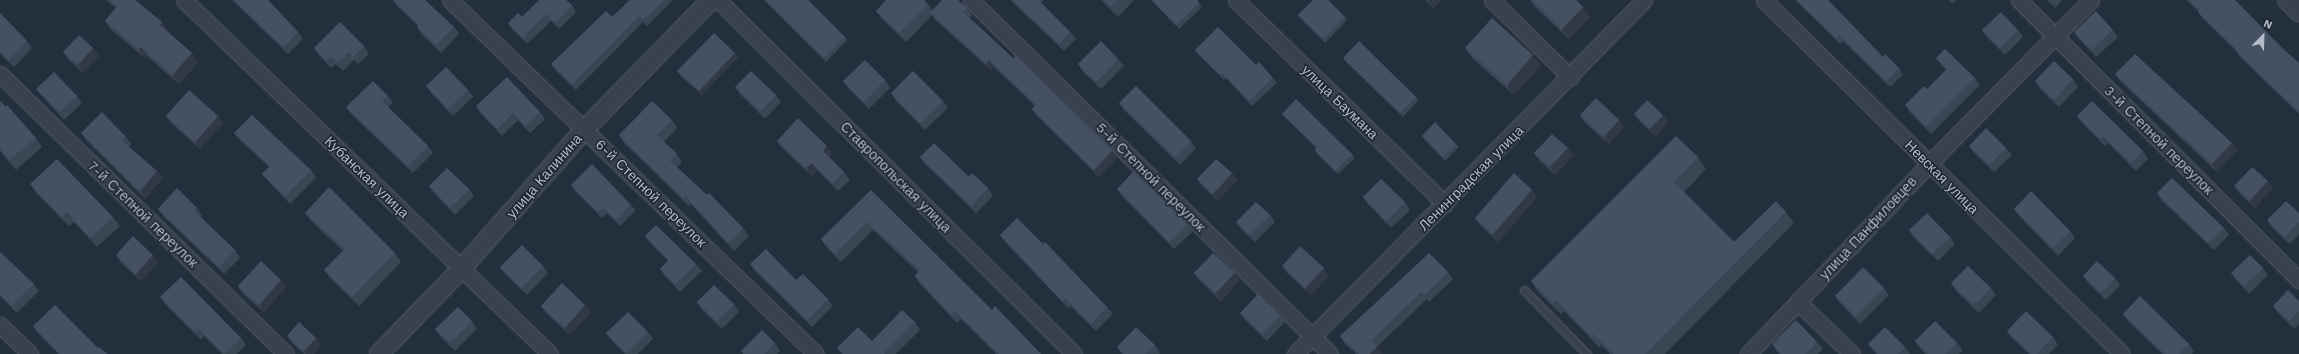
<!DOCTYPE html>
<html>
<head>
<meta charset="utf-8">
<style>
  body { margin:0 }
  #map { position:relative; width:2299px; height:354px; overflow:hidden; background:#242f3e; font-family:"Work Sans",sans-serif }
  div>[style] { position:absolute }
  .roads { filter:drop-shadow(0 0 1px #565f6c) drop-shadow(0 0 1px #565f6c) }
  .service>* { height:7px; margin:-3.5px; padding:0 3.5px; transform-origin:3.5px; border-radius:3.5px; background:#38414e }
  .minor>* { height:15px; margin:-7.5px; padding:0 7.5px; transform-origin:7.5px; border-radius:7.5px; background:#38414e }
  .tertiary>* { height:18px; margin:-9px; padding:0 9px; transform-origin:9px; border-radius:9px; background:#38414e }
  .wall>* { inset:0; background:#3b4654 }
  .shaded-wall>* { inset:0; background:#303945 }
  .building>* { inset:0; background:#455162 }
  span { translate:-50% -50%; white-space:nowrap; text-align:center; line-height:1.15; -webkit-text-stroke:3px #1d2633; paint-order:stroke }
  .street-label { font-size:14px; color:#b4bcc9 }
  .north { position:absolute; left:2243px; top:16px; width:40px; height:40px; -webkit-text-stroke:3px #1d2633; paint-order:stroke; rotate:23deg; font-size:11px; font-weight:700; line-height:16px; text-align:center; color:#b4bcc9 }
  .north::after { content:''; display:block; margin:auto; width:14px; height:18px; background:#b4bcc9; clip-path:polygon(50% 0,100% 100%,50% 72%,0 100%) }
</style>
</head>
<body>
<div id="map">
  <div class="roads">
    <div class="service">
      <div style="left:1524px;top:290px;width:90px;rotate:45.5deg"></div>
    </div>
    <div class="minor">
      <div style="left:184px;top:0;width:509px;rotate:44.05deg"></div>
      <div style="left:450px;top:0;width:509px;rotate:44.05deg"></div>
      <div style="left:718px;top:0;width:502px;rotate:44.84deg"></div>
      <div style="left:971px;top:0;width:504px;rotate:44.6deg"></div>
      <div style="left:1236px;top:0;width:292px;rotate:44.3deg"></div>
      <div style="left:1492px;top:0;width:110px;rotate:44.6deg"></div>
      <div style="left:1764px;top:0;width:503px;rotate:44.68deg"></div>
      <div style="left:2019px;top:0;width:396px;rotate:45deg"></div>
      <div style="left:0;top:74px;width:400px;rotate:44.4deg"></div>
      <div style="left:1798px;top:302px;width:75px;rotate:43.9deg"></div>
      <div style="left:0;top:325px;width:42px;rotate:44deg"></div>
      <div style="left:1295px;top:354px;width:497px;rotate:-45.4deg"></div>
      <div style="left:1748px;top:354px;width:287px;rotate:-46.4deg"></div>
      <div style="left:1946px;top:146px;width:206px;rotate:-45.2deg"></div>
    </div>
    <div class="tertiary">
      <div style="left:2287px;top:0;width:17px;rotate:45deg"></div>
      <div style="left:379px;top:354px;width:120px;rotate:-46deg"></div>
      <div style="left:462px;top:268px;width:186px;rotate:-48.5deg"></div>
      <div style="left:585px;top:129px;width:180px;rotate:-45.7deg"></div>
    </div>
  </div>
  <div class="wall">
    <div style="clip-path:polygon(106px 0,135px 0,162px 22px,168px 31px,168px 32px,192px 53px,198px 62px,179px 84px,147px 56px,145px 58px,111px 30px,105px 21px,116px 8px)"></div>
    <div style="clip-path:polygon(232px 0,268px 0,298px 32px,303px 39px,288px 54px)"></div>
    <div style="clip-path:polygon(393px 0,425px 0,454px 27px,459px 34px,441px 53px,422px 35px,417px 27px,418px 26px,396px 5px)"></div>
    <div style="clip-path:polygon(630px 0,673px 0,647px 26px,643px 22px,576px 90px,555px 70px,551px 64px,612px 17px)"></div>
    <div style="clip-path:polygon(764px 0,808px 0,845px 37px,847px 40px,826px 62px)"></div>
    <div style="clip-path:polygon(1010px 0,1043px 0,1041px 3px,1070px 32px,1076px 39px,1064px 51px)"></div>
    <div style="clip-path:polygon(1101px 0,1134px 0,1118px 17px)"></div>
    <div style="clip-path:polygon(1151px 0,1197px 0,1202px 7px,1179px 29px)"></div>
    <div style="clip-path:polygon(1425px 0,1441px 0,1433px 8px)"></div>
    <div style="clip-path:polygon(1530px 0,1576px 0,1583px 7px,1590px 17px,1569px 39px,1535px 7px)"></div>
    <div style="clip-path:polygon(1795px 0,1828px 0,1883px 57px,1899px 68px,1903px 75px,1890px 87px,1843px 41px,1840px 44px)"></div>
    <div style="clip-path:polygon(1948px 0,1957px 0,1953px 4px)"></div>
    <div style="clip-path:polygon(2047px 0,2062px 0,2055px 8px)"></div>
    <div style="clip-path:polygon(2186px 0,2235px 0,2284px 50px,2299px 63px,2299px 114px,2241px 58px,2236px 51px,2203px 19px,2198px 12px,2198px 11px)"></div>
    <div style="clip-path:polygon(928px 4px,932px 10px,967px 8px,972px 15px,970px 18px,1112px 151px,1117px 158px,1099px 177px,1037px 116px,1032px 109px,1035px 106px,994px 67px,991px 70px,935px 20px,932px 15px,906px 42px,883px 20px,876px 11px)"></div>
    <div style="clip-path:polygon(572px 5px,576px 12px,559px 29px,551px 21px,527px 44px,512px 29px,508px 23px,522px 17px)"></div>
    <div style="clip-path:polygon(0 13px,27px 41px,32px 48px,14px 67px,0 54px)"></div>
    <div style="clip-path:polygon(1298px 15px,1345px 17px,1347px 20px,1325px 43px,1301px 19px)"></div>
    <div style="clip-path:polygon(1982px 30px,2018px 30px,2023px 37px,2005px 55px,1987px 37px)"></div>
    <div style="clip-path:polygon(2113px 30px,2118px 37px,2096px 57px,2079px 39px,2074px 32px)"></div>
    <div style="clip-path:polygon(364px 46px,369px 54px,358px 64px,354px 60px,343px 71px,336px 64px,331px 68px,319px 55px,314px 48px)"></div>
    <div style="clip-path:polygon(93px 48px,99px 56px,83px 73px,68px 59px,63px 52px)"></div>
    <div style="clip-path:polygon(1465px 48px,1541px 66px,1514px 95px,1472px 58px)"></div>
    <div style="clip-path:polygon(1195px 50px,1256px 65px,1273px 78px,1277px 83px,1252px 106px,1226px 78px,1224px 80px,1199px 55px)"></div>
    <div style="clip-path:polygon(735px 53px,738px 57px,702px 95px,680px 75px,677px 71px)"></div>
    <div style="clip-path:polygon(1343px 58px,1416px 97px,1418px 101px,1403px 117px,1346px 62px)"></div>
    <div style="clip-path:polygon(1936px 58px,1975px 78px,1980px 85px,1931px 134px,1910px 112px,1905px 105px,1927px 89px,1946px 70px,1941px 65px)"></div>
    <div style="clip-path:polygon(1118px 59px,1124px 66px,1101px 89px,1083px 72px,1078px 64px)"></div>
    <div style="clip-path:polygon(2115px 74px,2237px 150px,2217px 172px,2120px 81px)"></div>
    <div style="clip-path:polygon(2073px 79px,2078px 87px,2059px 107px,2040px 89px,2035px 81px)"></div>
    <div style="clip-path:polygon(885px 80px,890px 88px,869px 109px,848px 88px,843px 81px)"></div>
    <div style="clip-path:polygon(426px 86px,468px 90px,473px 97px,453px 116px,431px 93px)"></div>
    <div style="clip-path:polygon(735px 87px,776px 95px,781px 102px,765px 119px,740px 94px)"></div>
    <div style="clip-path:polygon(36px 89px,77px 96px,82px 103px,64px 120px,42px 96px)"></div>
    <div style="clip-path:polygon(891px 93px,943px 101px,948px 108px,925px 130px,896px 101px)"></div>
    <div style="clip-path:polygon(388px 96px,393px 103px,388px 107px,428px 146px,433px 153px,413px 173px,351px 114px,346px 107px)"></div>
    <div style="clip-path:polygon(0 101px,36px 138px,42px 147px,16px 170px,0 151px)"></div>
    <div style="clip-path:polygon(1119px 103px,1191px 141px,1196px 148px,1180px 165px,1124px 110px)"></div>
    <div style="clip-path:polygon(476px 106px,540px 112px,545px 119px,530px 133px,518px 120px,502px 136px,481px 114px)"></div>
    <div style="clip-path:polygon(1282px 114px,1352px 154px,1355px 158px,1338px 174px,1317px 154px,1315px 150px,1316px 148px)"></div>
    <div style="clip-path:polygon(1634px 114px,1663px 115px,1668px 122px,1656px 136px,1639px 121px)"></div>
    <div style="clip-path:polygon(1580px 115px,1624px 127px,1609px 144px,1585px 123px)"></div>
    <div style="clip-path:polygon(166px 116px,218px 116px,223px 123px,200px 149px,171px 123px)"></div>
    <div style="clip-path:polygon(2077px 116px,2143px 151px,2148px 159px,2136px 171px,2108px 143px,2105px 146px,2082px 123px)"></div>
    <div style="clip-path:polygon(672px 120px,677px 128px,664px 142px,677px 154px,682px 162px,677px 167px,707px 195px,743px 228px,749px 236px,734px 251px,691px 204px,689px 206px,624px 143px,619px 135px)"></div>
    <div style="clip-path:polygon(81px 133px,126px 137px,131px 144px,129px 147px,157px 171px,163px 178px,145px 199px,86px 140px)"></div>
    <div style="clip-path:polygon(234px 133px,311px 170px,316px 178px,290px 204px,268px 181px,262px 174px,269px 167px,240px 140px)"></div>
    <div style="clip-path:polygon(1422px 136px,1456px 144px,1459px 147px,1445px 161px,1424px 139px)"></div>
    <div style="clip-path:polygon(777px 141px,832px 153px,829px 157px,844px 172px,850px 180px,838px 191px,817px 170px,812px 176px,782px 148px)"></div>
    <div style="clip-path:polygon(1969px 146px,2006px 148px,2012px 155px,1994px 172px,1974px 153px)"></div>
    <div style="clip-path:polygon(1568px 148px,1573px 155px,1555px 175px,1539px 160px,1534px 153px)"></div>
    <div style="clip-path:polygon(920px 157px,969px 177px,988px 188px,993px 196px,976px 213px,925px 164px)"></div>
    <div style="clip-path:polygon(1698px 157px,1706px 169px,1684px 192px,1734px 242px,1786px 212px,1794px 223px,1665px 354px,1610px 354px,1601px 345px,1599px 347px,1564px 311px,1561px 314px,1539px 293px,1531px 281px)"></div>
    <div style="clip-path:polygon(1232px 173px,1237px 180px,1218px 201px,1203px 187px,1197px 179px)"></div>
    <div style="clip-path:polygon(2268px 181px,2273px 188px,2255px 208px,2239px 193px,2234px 186px)"></div>
    <div style="clip-path:polygon(30px 184px,113px 217px,120px 226px,97px 247px,74px 222px,69px 226px,37px 194px)"></div>
    <div style="clip-path:polygon(571px 185px,631px 205px,636px 210px,620px 226px,607px 213px,602px 218px,575px 191px)"></div>
    <div style="clip-path:polygon(429px 186px,469px 189px,474px 196px,455px 215px,434px 193px)"></div>
    <div style="clip-path:polygon(1117px 189px,1187px 224px,1192px 232px,1174px 249px,1122px 196px)"></div>
    <div style="clip-path:polygon(871px 190px,992px 310px,1041px 354px,996px 354px,961px 319px,957px 323px,920px 284px,915px 276px,918px 272px,873px 230px,841px 262px,826px 247px,821px 239px)"></div>
    <div style="clip-path:polygon(1532px 190px,1537px 197px,1498px 242px,1480px 225px,1475px 218px)"></div>
    <div style="clip-path:polygon(2157px 193px,2224px 228px,2229px 235px,2214px 250px,2162px 201px)"></div>
    <div style="clip-path:polygon(1363px 197px,1405px 202px,1410px 210px,1391px 228px,1368px 204px)"></div>
    <div style="clip-path:polygon(197px 208px,202px 216px,201px 217px,235px 250px,240px 258px,224px 274px,163px 216px,158px 209px)"></div>
    <div style="clip-path:polygon(2014px 209px,2070px 231px,2075px 238px,2058px 256px,2019px 216px)"></div>
    <div style="clip-path:polygon(305px 213px,395px 253px,401px 262px,359px 306px,331px 279px,324px 270px,343px 251px,312px 222px)"></div>
    <div style="clip-path:polygon(2299px 213px,2299px 234px,2290px 244px,2272px 228px,2267px 220px)"></div>
    <div style="clip-path:polygon(1270px 215px,1275px 222px,1255px 242px,1241px 229px,1236px 222px)"></div>
    <div style="clip-path:polygon(1909px 230px,1950px 237px,1955px 244px,1938px 261px,1914px 238px)"></div>
    <div style="clip-path:polygon(1000px 235px,1107px 307px,1113px 314px,1096px 331px,1070px 306px,1068px 308px,1005px 242px)"></div>
    <div style="clip-path:polygon(645px 236px,696px 264px,702px 271px,680px 292px,665px 276px,660px 269px,668px 261px,650px 243px)"></div>
    <div style="clip-path:polygon(0 252px,34px 284px,39px 291px,17px 313px,0 296px)"></div>
    <div style="clip-path:polygon(116px 255px,158px 263px,141px 281px,121px 263px)"></div>
    <div style="clip-path:polygon(750px 264px,796px 280px,828px 299px,833px 306px,812px 327px,755px 271px)"></div>
    <div style="clip-path:polygon(543px 266px,548px 273px,527px 295px,505px 274px,500px 267px)"></div>
    <div style="clip-path:polygon(1282px 266px,1329px 276px,1311px 295px,1287px 273px)"></div>
    <div style="clip-path:polygon(2263px 268px,2268px 275px,2249px 294px,2236px 280px,2231px 273px)"></div>
    <div style="clip-path:polygon(1448px 272px,1453px 279px,1429px 302px,1427px 299px,1377px 347px,1382px 354px,1356px 354px,1345px 344px,1340px 336px)"></div>
    <div style="clip-path:polygon(1194px 273px,1240px 280px,1221px 301px,1199px 280px)"></div>
    <div style="clip-path:polygon(2083px 276px,2115px 278px,2120px 285px,2106px 300px,2088px 283px)"></div>
    <div style="clip-path:polygon(1951px 283px,1991px 288px,1996px 295px,1979px 313px,1956px 291px)"></div>
    <div style="clip-path:polygon(238px 286px,286px 287px,264px 312px,243px 294px)"></div>
    <div style="clip-path:polygon(1884px 288px,1889px 295px,1860px 324px,1840px 303px,1835px 296px)"></div>
    <div style="clip-path:polygon(160px 297px,241px 338px,246px 345px,237px 354px,222px 354px,204px 336px,201px 340px,166px 305px)"></div>
    <div style="clip-path:polygon(2299px 301px,2299px 324px,2294px 329px,2278px 313px,2273px 306px)"></div>
    <div style="clip-path:polygon(697px 302px,734px 304px,739px 312px,722px 329px,702px 310px)"></div>
    <div style="clip-path:polygon(541px 306px,591px 313px,570px 335px,546px 313px)"></div>
    <div style="clip-path:polygon(1240px 313px,1280px 315px,1285px 322px,1267px 341px,1245px 320px)"></div>
    <div style="clip-path:polygon(2123px 314px,2189px 344px,2194px 351px,2192px 354px,2162px 354px,2128px 321px)"></div>
    <div style="clip-path:polygon(472px 321px,477px 329px,455px 351px,440px 336px,435px 329px)"></div>
    <div style="clip-path:polygon(915px 322px,920px 330px,896px 354px,842px 354px,837px 348px,872px 341px)"></div>
    <div style="clip-path:polygon(33px 326px,98px 348px,107px 354px,58px 354px,39px 334px)"></div>
    <div style="clip-path:polygon(2007px 331px,2053px 337px,2058px 345px,2049px 354px,2029px 354px,2012px 338px)"></div>
    <div style="clip-path:polygon(648px 332px,653px 339px,638px 354px,625px 354px,611px 340px,606px 333px)"></div>
    <div style="clip-path:polygon(287px 336px,316px 338px,321px 345px,314px 354px,304px 354px,292px 343px)"></div>
    <div style="clip-path:polygon(1915px 341px,1957px 343px,1963px 350px,1959px 354px,1925px 354px,1920px 348px)"></div>
    <div style="clip-path:polygon(1817px 342px,1823px 349px,1818px 354px,1779px 354px,1772px 344px)"></div>
    <div style="clip-path:polygon(775px 343px,780px 351px,777px 354px,743px 354px,741px 351px)"></div>
    <div style="clip-path:polygon(1868px 344px,1905px 347px,1910px 354px,1876px 354px)"></div>
    <div style="clip-path:polygon(1155px 345px,1160px 353px,1159px 354px,1122px 354px,1117px 347px)"></div>
  </div>
  <div class="shaded-wall">
    <div style="clip-path:polygon(1429px 0,1441px 0,1433px 8px,1428px 1px)"></div>
    <div style="clip-path:polygon(1583px 7px,1590px 17px,1569px 39px,1562px 29px)"></div>
    <div style="clip-path:polygon(162px 22px,168px 31px,166px 33px,160px 25px)"></div>
    <div style="clip-path:polygon(141px 47px,147px 56px,145px 58px,139px 49px)"></div>
    <div style="clip-path:polygon(93px 48px,99px 56px,83px 73px,78px 65px)"></div>
    <div style="clip-path:polygon(192px 53px,198px 62px,179px 84px,172px 75px)"></div>
    <div style="clip-path:polygon(735px 53px,738px 57px,702px 95px,699px 91px)"></div>
    <div style="clip-path:polygon(1533px 55px,1541px 66px,1514px 95px,1507px 85px)"></div>
    <div style="clip-path:polygon(989px 60px,994px 67px,991px 70px,986px 63px)"></div>
    <div style="clip-path:polygon(1663px 115px,1668px 122px,1656px 136px,1650px 129px)"></div>
    <div style="clip-path:polygon(218px 116px,223px 123px,200px 149px,195px 142px)"></div>
    <div style="clip-path:polygon(1619px 120px,1624px 127px,1609px 144px,1604px 137px)"></div>
    <div style="clip-path:polygon(2232px 143px,2237px 150px,2217px 172px,2212px 164px)"></div>
    <div style="clip-path:polygon(827px 146px,832px 153px,828px 158px,823px 151px)"></div>
    <div style="clip-path:polygon(1568px 148px,1573px 155px,1555px 175px,1550px 167px)"></div>
    <div style="clip-path:polygon(1112px 151px,1117px 158px,1099px 177px,1094px 170px)"></div>
    <div style="clip-path:polygon(812px 163px,817px 170px,812px 176px,806px 168px)"></div>
    <div style="clip-path:polygon(157px 171px,163px 178px,145px 199px,140px 191px)"></div>
    <div style="clip-path:polygon(1232px 173px,1237px 180px,1218px 201px,1213px 194px)"></div>
    <div style="clip-path:polygon(2268px 181px,2273px 188px,2255px 208px,2250px 200px)"></div>
    <div style="clip-path:polygon(1532px 190px,1537px 197px,1498px 242px,1493px 234px)"></div>
    <div style="clip-path:polygon(153px 255px,158px 263px,141px 281px,136px 274px)"></div>
    <div style="clip-path:polygon(1324px 268px,1329px 276px,1311px 295px,1305px 288px)"></div>
    <div style="clip-path:polygon(1235px 273px,1240px 280px,1221px 301px,1216px 293px)"></div>
    <div style="clip-path:polygon(281px 280px,286px 287px,264px 312px,259px 305px)"></div>
    <div style="clip-path:polygon(585px 305px,591px 313px,570px 335px,565px 328px)"></div>
    <div style="clip-path:polygon(316px 338px,321px 345px,314px 354px,306px 354px,304px 351px)"></div>
    <div style="clip-path:polygon(1377px 346px,1382px 354px,1370px 354px)"></div>
  </div>
  <div class="building">
    <div style="clip-path:polygon(110px 0,135px 0,162px 22px,160px 25px,192px 53px,172px 75px,141px 47px,139px 49px,105px 21px,117px 6px)"></div>
    <div style="clip-path:polygon(234px 0,268px 0,298px 32px,283px 47px)"></div>
    <div style="clip-path:polygon(393px 0,425px 0,454px 27px,436px 45px,417px 27px,419px 25px)"></div>
    <div style="clip-path:polygon(539px 0,566px 0,572px 5px,555px 23px,546px 14px,523px 38px,508px 23px,518px 13px,522px 17px)"></div>
    <div style="clip-path:polygon(630px 0,664px 0,643px 20px,639px 16px,572px 84px,551px 64px,606px 11px,612px 17px)"></div>
    <div style="clip-path:polygon(765px 0,808px 0,845px 37px,824px 58px)"></div>
    <div style="clip-path:polygon(886px 0,924px 0,928px 4px,899px 33px,876px 11px)"></div>
    <div style="clip-path:polygon(942px 0,958px 0,967px 8px,963px 12px,1013px 58px,1016px 56px,1112px 151px,1094px 170px,1032px 109px,1036px 104px,989px 60px,986px 63px,930px 13px)"></div>
    <div style="clip-path:polygon(1013px 0,1038px 0,1070px 32px,1059px 44px)"></div>
    <div style="clip-path:polygon(1104px 0,1117px 0,1111px 6px)"></div>
    <div style="clip-path:polygon(1152px 0,1197px 0,1199px 3px,1176px 25px)"></div>
    <div style="clip-path:polygon(1313px 0,1328px 0,1345px 17px,1323px 39px,1298px 15px)"></div>
    <div style="clip-path:polygon(1532px 0,1576px 0,1583px 7px,1562px 29px)"></div>
    <div style="clip-path:polygon(1797px 0,1828px 0,1883px 57px,1885px 54px,1899px 68px,1886px 81px,1839px 35px,1836px 38px)"></div>
    <div style="clip-path:polygon(2189px 0,2235px 0,2284px 50px,2299px 63px,2299px 112px,2236px 51px,2237px 50px,2198px 12px,2200px 10px)"></div>
    <div style="clip-path:polygon(2096px 11px,2113px 30px,2091px 50px,2074px 32px)"></div>
    <div style="clip-path:polygon(2001px 12px,2018px 30px,2000px 48px,1982px 30px)"></div>
    <div style="clip-path:polygon(0 13px,27px 41px,9px 60px,0 52px)"></div>
    <div style="clip-path:polygon(1492px 18px,1533px 55px,1507px 85px,1465px 48px)"></div>
    <div style="clip-path:polygon(340px 22px,364px 46px,353px 57px,349px 52px,338px 63px,331px 56px,326px 61px,314px 48px)"></div>
    <div style="clip-path:polygon(1218px 27px,1256px 65px,1259px 62px,1273px 78px,1249px 101px,1222px 73px,1220px 75px,1195px 50px)"></div>
    <div style="clip-path:polygon(714px 33px,735px 53px,699px 91px,677px 71px)"></div>
    <div style="clip-path:polygon(79px 35px,93px 48px,78px 65px,63px 52px)"></div>
    <div style="clip-path:polygon(1101px 41px,1118px 59px,1096px 82px,1078px 64px)"></div>
    <div style="clip-path:polygon(1359px 41px,1416px 97px,1400px 113px,1343px 58px)"></div>
    <div style="clip-path:polygon(1945px 49px,1975px 78px,1926px 127px,1905px 105px,1924px 86px,1927px 89px,1947px 69px,1936px 58px)"></div>
    <div style="clip-path:polygon(2135px 54px,2232px 143px,2212px 164px,2115px 74px)"></div>
    <div style="clip-path:polygon(865px 60px,885px 80px,864px 102px,843px 81px)"></div>
    <div style="clip-path:polygon(2054px 61px,2073px 79px,2054px 100px,2035px 81px)"></div>
    <div style="clip-path:polygon(446px 67px,468px 90px,448px 109px,426px 86px)"></div>
    <div style="clip-path:polygon(751px 71px,776px 95px,760px 111px,735px 87px)"></div>
    <div style="clip-path:polygon(913px 71px,943px 101px,920px 123px,891px 93px)"></div>
    <div style="clip-path:polygon(54px 72px,77px 96px,59px 112px,36px 89px)"></div>
    <div style="clip-path:polygon(507px 77px,540px 112px,525px 126px,513px 113px,497px 129px,476px 106px)"></div>
    <div style="clip-path:polygon(373px 81px,388px 96px,382px 101px,428px 146px,408px 166px,346px 107px)"></div>
    <div style="clip-path:polygon(1136px 86px,1191px 141px,1175px 157px,1119px 103px)"></div>
    <div style="clip-path:polygon(189px 90px,218px 116px,195px 142px,166px 116px)"></div>
    <div style="clip-path:polygon(1596px 98px,1619px 120px,1604px 137px,1580px 115px)"></div>
    <div style="clip-path:polygon(1296px 99px,1352px 154px,1335px 171px,1315px 150px,1317px 147px,1282px 114px)"></div>
    <div style="clip-path:polygon(1647px 100px,1663px 115px,1650px 129px,1634px 114px)"></div>
    <div style="clip-path:polygon(0 101px,6px 107px,7px 105px,36px 138px,9px 160px,0 149px)"></div>
    <div style="clip-path:polygon(652px 101px,672px 120px,657px 135px,677px 154px,670px 161px,707px 195px,709px 193px,743px 228px,728px 243px,685px 196px,683px 198px,619px 135px)"></div>
    <div style="clip-path:polygon(2092px 101px,2143px 151px,2131px 163px,2103px 136px,2100px 139px,2077px 116px)"></div>
    <div style="clip-path:polygon(102px 112px,126px 137px,122px 141px,157px 171px,140px 191px,81px 133px)"></div>
    <div style="clip-path:polygon(252px 115px,311px 170px,285px 196px,262px 174px,270px 166px,234px 133px)"></div>
    <div style="clip-path:polygon(798px 118px,827px 146px,823px 151px,844px 172px,833px 184px,812px 163px,806px 168px,777px 141px)"></div>
    <div style="clip-path:polygon(1435px 122px,1456px 144px,1443px 157px,1422px 136px)"></div>
    <div style="clip-path:polygon(1986px 128px,2006px 148px,1989px 165px,1969px 146px)"></div>
    <div style="clip-path:polygon(1552px 134px,1568px 148px,1550px 167px,1534px 153px)"></div>
    <div style="clip-path:polygon(1676px 136px,1698px 157px,1674px 182px,1734px 242px,1776px 201px,1786px 212px,1645px 354px,1614px 354px,1593px 334px,1591px 336px,1556px 300px,1553px 303px,1531px 281px)"></div>
    <div style="clip-path:polygon(934px 143px,969px 177px,972px 173px,988px 188px,971px 206px,920px 157px)"></div>
    <div style="clip-path:polygon(57px 159px,113px 217px,90px 238px,67px 212px,62px 217px,30px 184px)"></div>
    <div style="clip-path:polygon(1216px 159px,1232px 173px,1213px 194px,1197px 179px)"></div>
    <div style="clip-path:polygon(592px 164px,631px 205px,616px 220px,603px 207px,598px 212px,571px 185px)"></div>
    <div style="clip-path:polygon(2252px 167px,2268px 181px,2250px 200px,2234px 186px)"></div>
    <div style="clip-path:polygon(447px 168px,469px 189px,450px 208px,429px 186px)"></div>
    <div style="clip-path:polygon(1133px 172px,1187px 224px,1169px 242px,1117px 189px)"></div>
    <div style="clip-path:polygon(1514px 173px,1532px 190px,1493px 234px,1475px 218px)"></div>
    <div style="clip-path:polygon(2172px 178px,2224px 228px,2208px 243px,2157px 193px)"></div>
    <div style="clip-path:polygon(1381px 179px,1405px 202px,1386px 221px,1363px 197px)"></div>
    <div style="clip-path:polygon(329px 187px,395px 253px,352px 297px,324px 270px,345px 249px,305px 213px)"></div>
    <div style="clip-path:polygon(177px 188px,197px 208px,194px 211px,235px 250px,219px 267px,158px 209px)"></div>
    <div style="clip-path:polygon(871px 190px,992px 310px,995px 306px,1041px 354px,999px 354px,955px 311px,951px 315px,915px 276px,920px 270px,867px 222px,835px 254px,821px 239px)"></div>
    <div style="clip-path:polygon(2031px 191px,2070px 231px,2053px 248px,2014px 209px)"></div>
    <div style="clip-path:polygon(2286px 201px,2299px 213px,2299px 222px,2284px 237px,2267px 220px)"></div>
    <div style="clip-path:polygon(1256px 202px,1270px 215px,1250px 235px,1236px 222px)"></div>
    <div style="clip-path:polygon(1927px 213px,1950px 237px,1932px 254px,1909px 230px)"></div>
    <div style="clip-path:polygon(1017px 218px,1043px 244px,1045px 242px,1107px 307px,1091px 324px,1065px 298px,1062px 301px,1000px 235px)"></div>
    <div style="clip-path:polygon(656px 225px,696px 264px,675px 284px,660px 269px,669px 260px,645px 236px)"></div>
    <div style="clip-path:polygon(133px 236px,153px 255px,136px 274px,116px 255px)"></div>
    <div style="clip-path:polygon(522px 245px,543px 266px,521px 288px,500px 267px)"></div>
    <div style="clip-path:polygon(1300px 246px,1324px 268px,1305px 288px,1282px 266px)"></div>
    <div style="clip-path:polygon(766px 249px,796px 280px,803px 274px,828px 299px,807px 320px,750px 264px)"></div>
    <div style="clip-path:polygon(0 252px,34px 284px,11px 306px,0 294px)"></div>
    <div style="clip-path:polygon(1213px 253px,1235px 273px,1216px 293px,1194px 273px)"></div>
    <div style="clip-path:polygon(1429px 253px,1448px 272px,1424px 295px,1421px 292px,1371px 341px,1377px 346px,1370px 354px,1359px 354px,1340px 336px)"></div>
    <div style="clip-path:polygon(2250px 255px,2263px 268px,2244px 286px,2231px 273px)"></div>
    <div style="clip-path:polygon(261px 261px,281px 280px,259px 305px,238px 286px)"></div>
    <div style="clip-path:polygon(2097px 261px,2115px 278px,2101px 293px,2083px 276px)"></div>
    <div style="clip-path:polygon(1968px 266px,1991px 288px,1974px 305px,1951px 283px)"></div>
    <div style="clip-path:polygon(1863px 267px,1884px 288px,1855px 316px,1835px 296px)"></div>
    <div style="clip-path:polygon(181px 277px,241px 338px,224px 354px,199px 329px,195px 332px,160px 297px)"></div>
    <div style="clip-path:polygon(562px 283px,585px 305px,565px 328px,541px 306px)"></div>
    <div style="clip-path:polygon(714px 285px,734px 304px,717px 322px,697px 302px)"></div>
    <div style="clip-path:polygon(2288px 290px,2299px 301px,2299px 311px,2289px 321px,2273px 306px)"></div>
    <div style="clip-path:polygon(1258px 294px,1280px 315px,1262px 334px,1240px 313px)"></div>
    <div style="clip-path:polygon(2140px 296px,2189px 344px,2179px 354px,2165px 354px,2123px 314px)"></div>
    <div style="clip-path:polygon(55px 305px,98px 348px,99px 347px,107px 354px,60px 354px,33px 326px)"></div>
    <div style="clip-path:polygon(458px 307px,472px 321px,450px 343px,435px 329px)"></div>
    <div style="clip-path:polygon(902px 310px,915px 322px,884px 353px,885px 354px,843px 354px,837px 348px,858px 327px,872px 341px)"></div>
    <div style="clip-path:polygon(2026px 311px,2053px 337px,2037px 354px,2031px 354px,2007px 331px)"></div>
    <div style="clip-path:polygon(628px 312px,648px 332px,626px 353px,606px 333px)"></div>
    <div style="clip-path:polygon(1796px 320px,1817px 342px,1805px 354px,1781px 354px,1772px 344px)"></div>
    <div style="clip-path:polygon(1935px 321px,1957px 343px,1946px 354px,1928px 354px,1915px 341px)"></div>
    <div style="clip-path:polygon(299px 322px,316px 338px,304px 351px,287px 336px)"></div>
    <div style="clip-path:polygon(1136px 327px,1155px 345px,1146px 354px,1124px 354px,1117px 347px)"></div>
    <div style="clip-path:polygon(1885px 327px,1905px 347px,1898px 354px,1878px 354px,1868px 344px)"></div>
    <div style="clip-path:polygon(762px 330px,775px 343px,764px 354px,744px 354px,741px 351px)"></div>
  </div>
  <div class="street-label">
    <span style="left:1340px;top:102px;rotate:44deg">улица Баумана</span>
    <span style="left:2159px;top:140px;rotate:45deg">3-й Степной переулок</span>
    <span style="left:544px;top:176px;rotate:-49deg">улица Калинина</span>
    <span style="left:367px;top:177px;rotate:44deg">Кубанская улица</span>
    <span style="left:896px;top:177px;rotate:45deg">Ставропольская улица</span>
    <span style="left:1151px;top:177px;rotate:45deg">5-й Степной переулок</span>
    <span style="left:1942px;top:177px;rotate:45deg">Невская улица</span>
    <span style="left:1471px;top:178px;rotate:-45deg">Ленинградская улица</span>
    <span style="left:651px;top:193px;rotate:44deg">6-й Степной переулок</span>
    <span style="left:143px;top:214px;rotate:44deg">7-й Степной переулок</span>
    <span style="left:1868px;top:228px;rotate:-47deg">улица Панфиловцев</span>
  </div>
  <div class="north">N</div>
</div>
</body>
</html>
